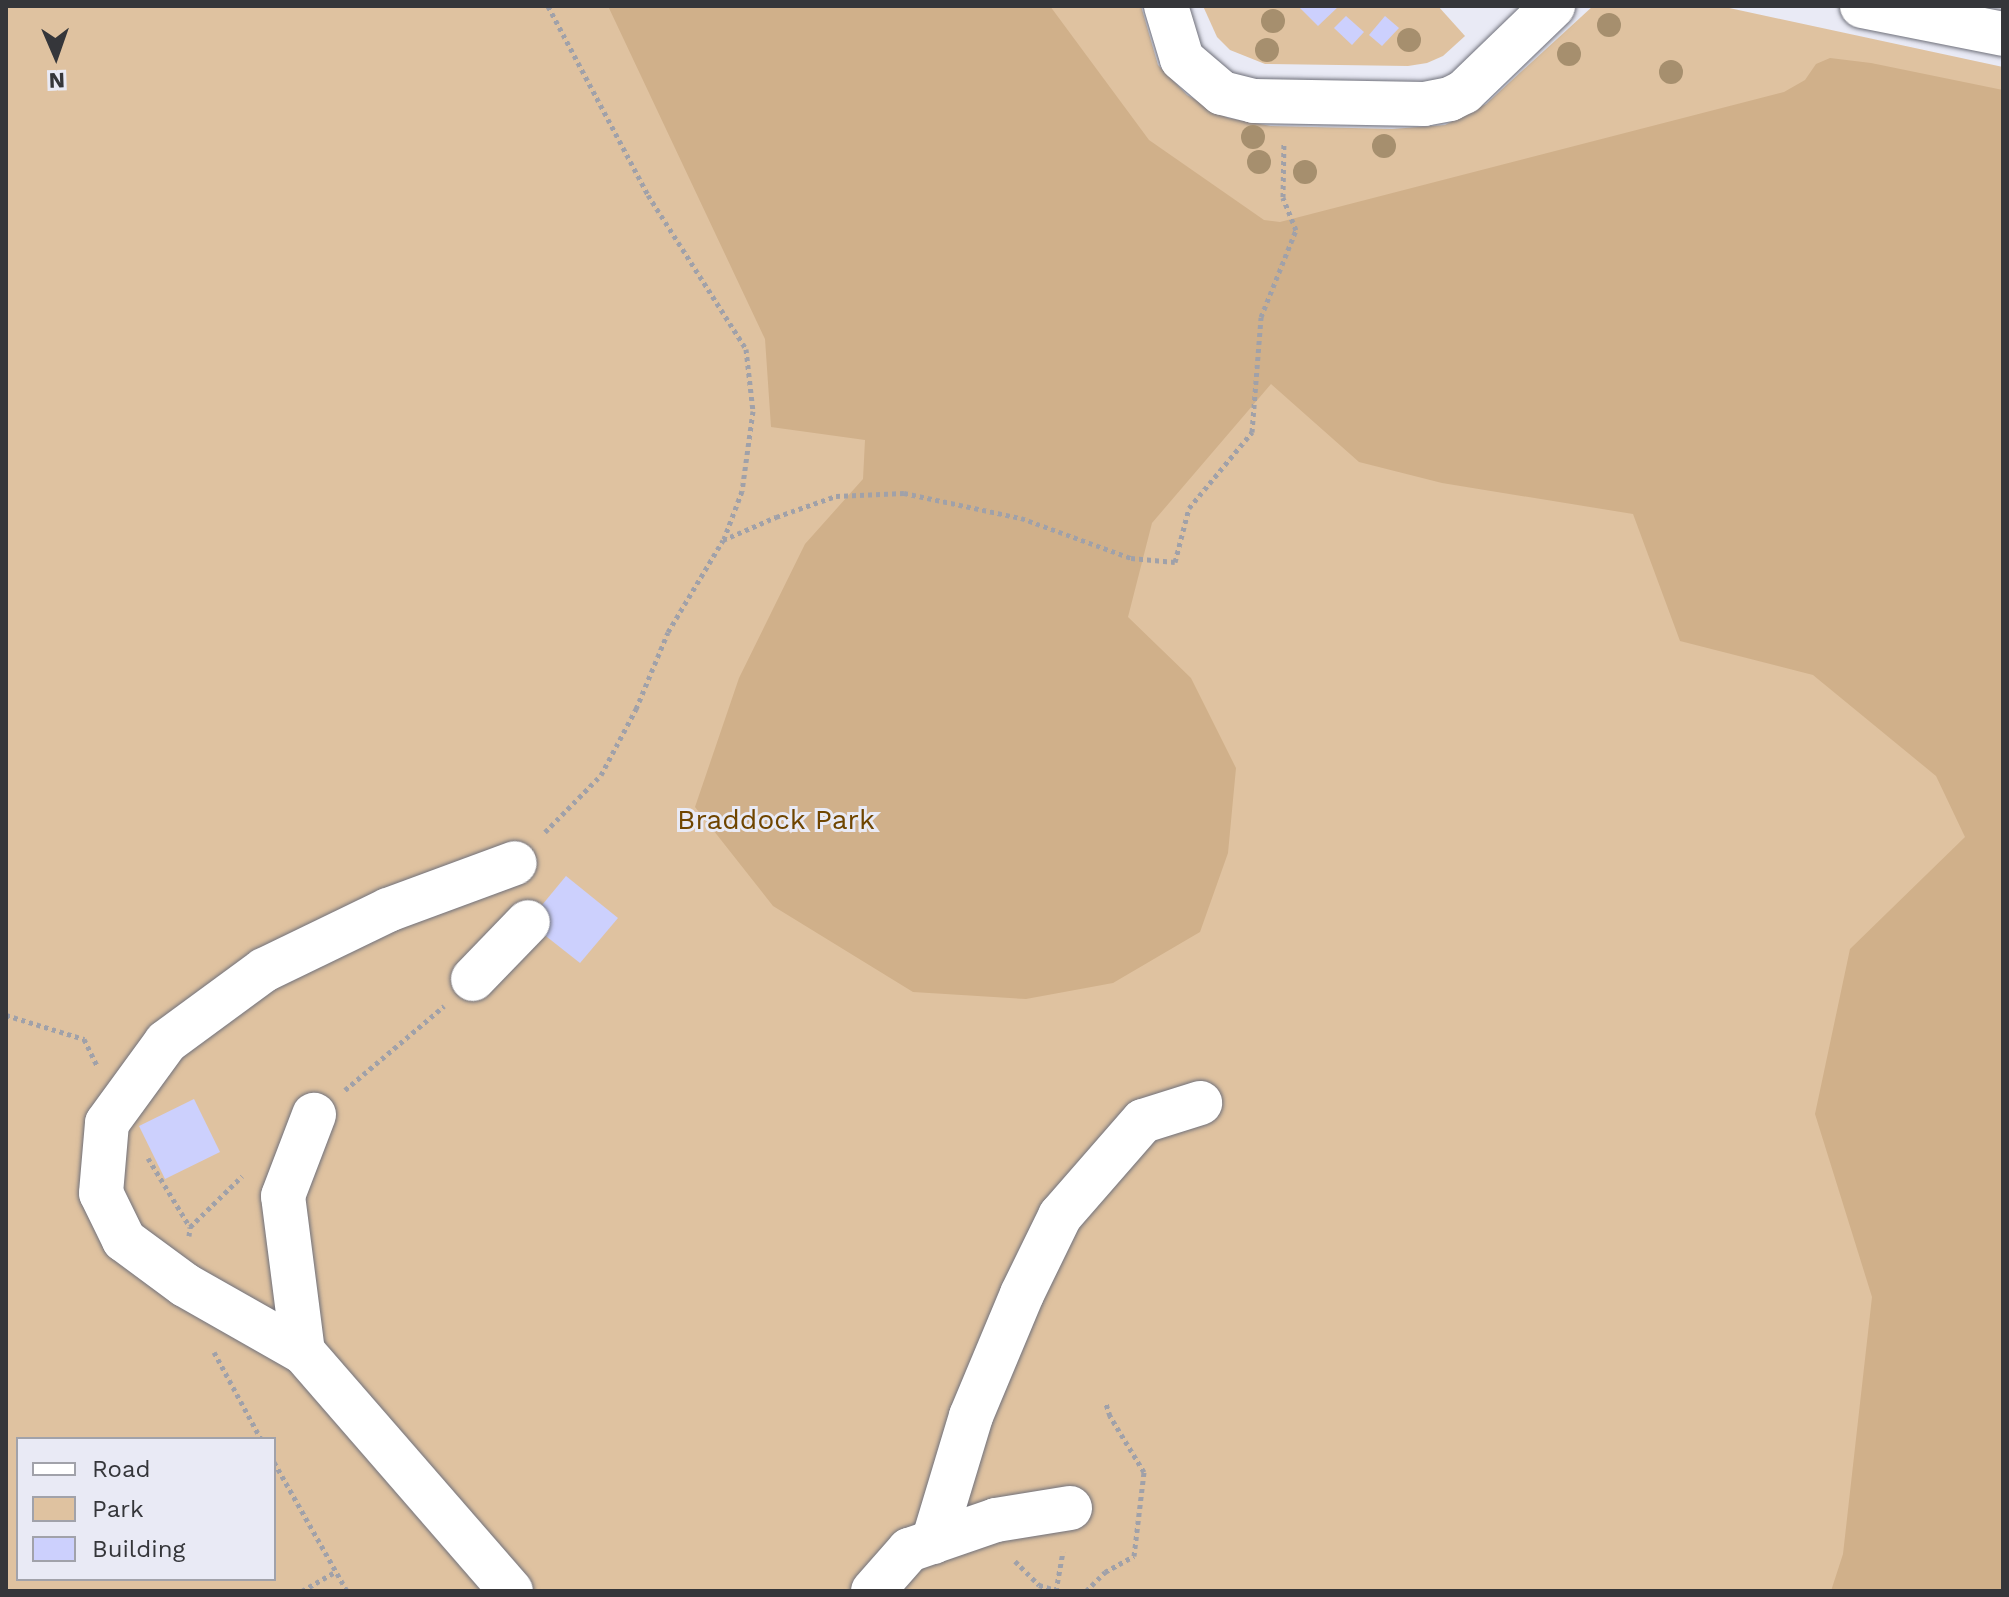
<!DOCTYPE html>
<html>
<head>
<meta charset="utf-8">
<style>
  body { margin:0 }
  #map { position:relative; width:2009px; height:1597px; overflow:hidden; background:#e9eaf5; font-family:"Work Sans",sans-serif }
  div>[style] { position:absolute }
  .green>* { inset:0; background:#dfc2a0 }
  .forest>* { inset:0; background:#d0b08a }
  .building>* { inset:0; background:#ccd0fd }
  .path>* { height:5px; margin-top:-2.5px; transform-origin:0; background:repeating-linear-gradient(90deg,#a0a1a9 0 4px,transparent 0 8px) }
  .roads { filter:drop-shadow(0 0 2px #6f707a) drop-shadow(0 0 2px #6f707a) }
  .minor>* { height:44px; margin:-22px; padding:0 22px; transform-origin:22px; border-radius:22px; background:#fff }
  .trees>* { width:24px; height:24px; margin:-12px; border-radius:50%; background:#a68f6e }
  span { translate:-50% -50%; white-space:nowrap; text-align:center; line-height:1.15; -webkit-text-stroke:6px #e9eaf5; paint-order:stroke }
  .park-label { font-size:28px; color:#6f4500 }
  .frame { position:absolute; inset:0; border:8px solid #35363a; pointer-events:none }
  .legend { position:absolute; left:16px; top:1437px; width:260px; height:144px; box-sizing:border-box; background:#e9eaf5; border:2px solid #a1a2aa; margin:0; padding:10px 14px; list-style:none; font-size:24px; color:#35363a }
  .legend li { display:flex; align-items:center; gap:16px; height:40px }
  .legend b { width:40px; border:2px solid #a1a2aa }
  .north { position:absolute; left:16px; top:16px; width:80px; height:80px; -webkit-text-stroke:6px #e9eaf5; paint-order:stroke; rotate:178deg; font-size:22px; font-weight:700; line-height:32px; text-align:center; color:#35363a }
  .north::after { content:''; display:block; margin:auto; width:28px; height:36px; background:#35363a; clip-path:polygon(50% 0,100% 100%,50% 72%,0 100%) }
</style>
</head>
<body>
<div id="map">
  <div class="green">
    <div style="clip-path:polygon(evenodd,6px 6px,1141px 6px,1158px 65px,1187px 95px,1228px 118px,1271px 126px,1392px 129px,1445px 125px,1486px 104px,1593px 6px,1720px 6px,2003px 67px,2003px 1591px,6px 1591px,6px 6px,18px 1439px,274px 1439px,274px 1579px,18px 1579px,18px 1439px)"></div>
    <div style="clip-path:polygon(1203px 6px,1438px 6px,1465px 36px,1443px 56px,1427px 63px,1408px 66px,1265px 64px,1230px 50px,1217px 37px)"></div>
  </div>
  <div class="forest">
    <div style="clip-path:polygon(608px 6px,1050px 6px,1149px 140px,1264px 220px,1280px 222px,1784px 92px,1805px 80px,1816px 64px,1830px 58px,1871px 63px,2003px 90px,2003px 1591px,1831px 1591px,1843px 1554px,1872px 1297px,1815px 1114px,1850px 949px,1965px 837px,1936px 776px,1813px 675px,1680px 641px,1633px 514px,1442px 483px,1359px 462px,1271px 384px,1152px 523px,1128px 617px,1191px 678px,1236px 768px,1228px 853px,1200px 932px,1113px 983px,1026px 999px,913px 992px,773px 906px,695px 807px,739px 678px,805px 544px,863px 479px,865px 440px,771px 427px,765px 339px)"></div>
  </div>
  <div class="building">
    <div style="clip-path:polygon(1298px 6px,1339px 6px,1318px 26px)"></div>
    <div style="clip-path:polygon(1346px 16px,1364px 32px,1352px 45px,1334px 28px)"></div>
    <div style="clip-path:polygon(1385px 16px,1399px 28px,1382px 46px,1369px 35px)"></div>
    <div style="clip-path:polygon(566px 876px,618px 918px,580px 963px,528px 922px)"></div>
    <div style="clip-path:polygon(194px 1099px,220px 1152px,165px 1179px,139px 1126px)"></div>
  </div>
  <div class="path">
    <div style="left:548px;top:6px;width:214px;rotate:62.1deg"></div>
    <div style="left:648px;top:195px;width:183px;rotate:57.5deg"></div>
    <div style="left:746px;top:349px;width:62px;rotate:83.6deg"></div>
    <div style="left:753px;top:411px;width:81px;rotate:97.8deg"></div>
    <div style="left:742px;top:491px;width:51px;rotate:110.6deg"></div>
    <div style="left:545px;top:832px;width:80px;rotate:-45.5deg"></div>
    <div style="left:601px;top:775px;width:75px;rotate:-62.1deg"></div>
    <div style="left:636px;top:709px;width:83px;rotate:-67.4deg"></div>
    <div style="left:668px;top:632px;width:107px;rotate:-59.1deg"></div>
    <div style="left:723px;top:540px;width:58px;rotate:-23.5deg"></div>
    <div style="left:776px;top:517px;width:64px;rotate:-19.3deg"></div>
    <div style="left:836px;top:496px;width:68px;rotate:-2.5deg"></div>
    <div style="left:904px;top:493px;width:120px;rotate:12.1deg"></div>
    <div style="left:1021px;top:518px;width:117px;rotate:20deg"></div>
    <div style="left:1131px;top:558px;width:44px;rotate:5.2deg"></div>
    <div style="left:1175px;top:562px;width:56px;rotate:-75.5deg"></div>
    <div style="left:1189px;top:508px;width:99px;rotate:-50.3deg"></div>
    <div style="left:1252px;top:432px;width:115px;rotate:-85.5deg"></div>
    <div style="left:1261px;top:317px;width:94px;rotate:-68.1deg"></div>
    <div style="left:1296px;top:230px;width:35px;rotate:-112deg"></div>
    <div style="left:1283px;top:197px;width:55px;rotate:-89deg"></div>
    <div style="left:6px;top:1015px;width:82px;rotate:17.1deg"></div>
    <div style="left:84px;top:1039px;width:30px;rotate:64deg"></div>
    <div style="left:345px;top:1090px;width:130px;rotate:-40.3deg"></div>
    <div style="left:148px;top:1158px;width:81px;rotate:58.7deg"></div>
    <div style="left:189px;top:1236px;width:9px;rotate:-84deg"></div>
    <div style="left:190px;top:1227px;width:73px;rotate:-44.4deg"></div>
    <div style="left:214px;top:1352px;width:99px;rotate:61.6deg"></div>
    <div style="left:274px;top:1462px;width:148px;rotate:60.5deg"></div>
    <div style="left:1015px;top:1561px;width:34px;rotate:45deg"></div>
    <div style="left:1039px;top:1585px;width:21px;rotate:17deg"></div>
    <div style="left:302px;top:1591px;width:39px;rotate:-30deg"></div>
    <div style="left:1056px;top:1591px;width:40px;rotate:-80deg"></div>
    <div style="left:1086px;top:1591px;width:27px;rotate:-45deg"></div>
    <div style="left:1105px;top:1572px;width:33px;rotate:-29deg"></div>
    <div style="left:1134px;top:1556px;width:85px;rotate:-83.2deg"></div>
    <div style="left:1144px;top:1472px;width:66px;rotate:-121.3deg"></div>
    <div style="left:1110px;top:1416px;width:13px;rotate:-108deg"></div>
  </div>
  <div class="roads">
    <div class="minor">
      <div style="left:1166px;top:6px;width:55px;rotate:73.2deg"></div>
      <div style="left:1182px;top:59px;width:52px;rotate:40.4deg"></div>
      <div style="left:1222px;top:93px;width:33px;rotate:14deg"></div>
      <div style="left:1254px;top:101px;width:170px;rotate:1deg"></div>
      <div style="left:1424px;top:104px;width:26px;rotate:-11deg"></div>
      <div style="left:1450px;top:99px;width:16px;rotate:-27deg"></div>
      <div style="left:1464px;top:92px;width:124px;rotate:-44deg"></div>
      <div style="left:1862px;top:6px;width:144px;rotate:11.2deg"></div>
      <div style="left:473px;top:979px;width:79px;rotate:-46deg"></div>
      <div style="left:303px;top:1352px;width:157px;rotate:-97.3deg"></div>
      <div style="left:283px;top:1196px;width:87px;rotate:-69.1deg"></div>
      <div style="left:933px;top:1542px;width:132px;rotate:-73.2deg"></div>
      <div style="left:971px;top:1416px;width:132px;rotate:-67.3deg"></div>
      <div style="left:1022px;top:1294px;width:87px;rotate:-64deg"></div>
      <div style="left:1060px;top:1216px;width:126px;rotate:-48.9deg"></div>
      <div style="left:1143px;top:1121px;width:60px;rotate:-17.5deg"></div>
      <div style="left:511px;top:1591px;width:317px;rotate:-131deg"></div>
      <div style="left:303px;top:1352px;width:136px;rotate:-150.4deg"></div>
      <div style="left:185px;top:1285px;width:76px;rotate:-143.6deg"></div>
      <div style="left:124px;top:1240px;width:52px;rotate:-116.1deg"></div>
      <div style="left:101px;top:1193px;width:70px;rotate:-85.1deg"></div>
      <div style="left:107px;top:1123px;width:100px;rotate:-53.9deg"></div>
      <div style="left:166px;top:1042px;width:122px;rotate:-36.3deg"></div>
      <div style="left:264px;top:970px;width:138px;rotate:-25.8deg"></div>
      <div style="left:388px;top:910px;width:135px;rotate:-20.3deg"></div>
      <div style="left:873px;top:1591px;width:55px;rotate:-48.7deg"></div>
      <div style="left:909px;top:1550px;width:92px;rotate:-19deg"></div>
      <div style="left:996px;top:1520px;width:75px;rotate:-9.2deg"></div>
    </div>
  </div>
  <div class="trees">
    <div style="left:1273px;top:21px"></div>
    <div style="left:1609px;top:25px"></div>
    <div style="left:1409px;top:40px"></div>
    <div style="left:1267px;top:50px"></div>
    <div style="left:1569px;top:54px"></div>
    <div style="left:1671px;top:72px"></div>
    <div style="left:1253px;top:137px"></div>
    <div style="left:1384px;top:146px"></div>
    <div style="left:1259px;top:162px"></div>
    <div style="left:1305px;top:172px"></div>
  </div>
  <div class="park-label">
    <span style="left:776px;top:820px">Braddock Park</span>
  </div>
  <div class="frame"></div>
  <ul class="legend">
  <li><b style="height:10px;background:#fff"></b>Road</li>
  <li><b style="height:22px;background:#dfc2a0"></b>Park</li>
  <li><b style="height:22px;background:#ccd0fd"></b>Building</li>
  </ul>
  <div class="north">N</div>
</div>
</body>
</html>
